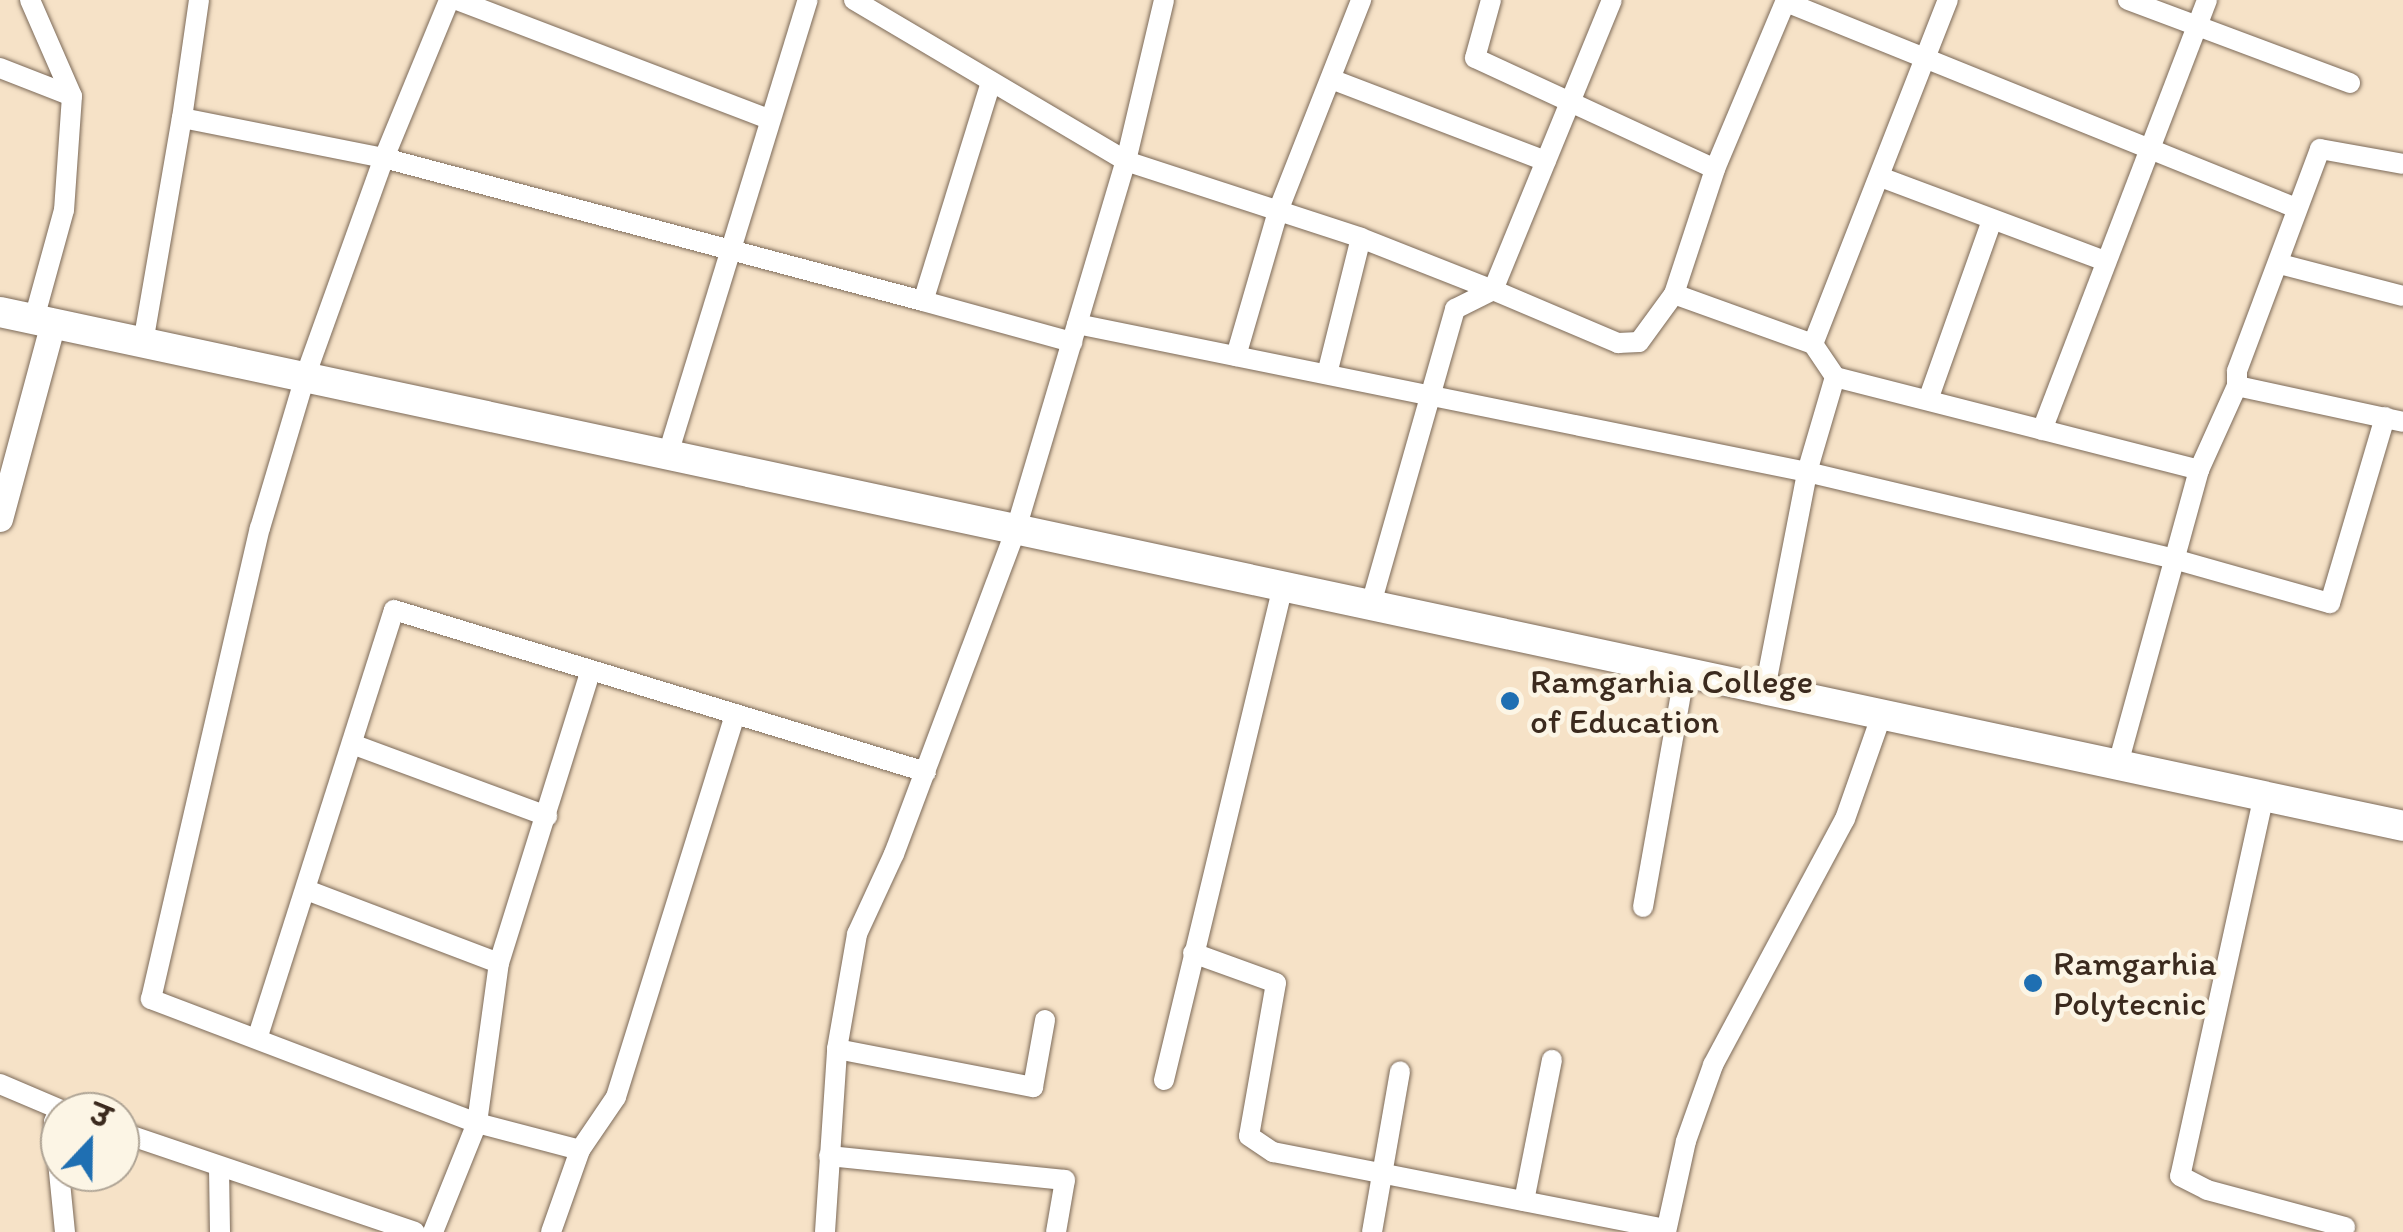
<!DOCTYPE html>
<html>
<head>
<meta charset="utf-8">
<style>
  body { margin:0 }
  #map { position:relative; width:2403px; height:1232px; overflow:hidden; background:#f6e2c7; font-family:Itim,"Playpen Sans Deva",sans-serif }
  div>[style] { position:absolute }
  .roads { filter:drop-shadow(0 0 2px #7c6a59) drop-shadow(0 0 2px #7c6a59) }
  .minor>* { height:20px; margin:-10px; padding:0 10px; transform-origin:10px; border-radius:10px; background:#fff }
  .tertiary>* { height:25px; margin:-12.5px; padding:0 12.5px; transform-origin:12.5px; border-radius:12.5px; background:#fff }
  .secondary>* { height:30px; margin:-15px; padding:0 15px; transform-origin:15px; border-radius:15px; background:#fff }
  .dots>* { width:28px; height:28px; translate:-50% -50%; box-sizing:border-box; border:5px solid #fcf5e5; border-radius:50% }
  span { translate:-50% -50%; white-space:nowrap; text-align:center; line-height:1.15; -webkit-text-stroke:9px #fcf5e5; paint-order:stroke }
  .poi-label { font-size:35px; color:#3b2a1e }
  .left { translate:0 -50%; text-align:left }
  .north { position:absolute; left:40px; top:1092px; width:100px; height:100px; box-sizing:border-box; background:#fcf5e5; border:2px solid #afa495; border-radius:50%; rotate:22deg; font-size:28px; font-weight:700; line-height:40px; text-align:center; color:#3b2a1e }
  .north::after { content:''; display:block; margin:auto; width:35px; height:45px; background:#1f6fb2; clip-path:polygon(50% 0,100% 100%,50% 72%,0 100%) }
</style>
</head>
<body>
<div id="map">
  <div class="roads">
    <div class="minor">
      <div style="left:30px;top:0;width:105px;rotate:66.4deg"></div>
      <div style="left:72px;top:96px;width:114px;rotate:94deg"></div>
      <div style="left:64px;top:210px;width:113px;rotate:105.4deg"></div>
      <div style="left:457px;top:0;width:334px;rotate:20.9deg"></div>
      <div style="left:854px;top:0;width:316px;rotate:30.6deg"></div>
      <div style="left:1126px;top:161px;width:165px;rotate:-76.7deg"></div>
      <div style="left:1491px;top:0;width:60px;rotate:105.4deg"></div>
      <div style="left:1475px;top:58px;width:264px;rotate:24.8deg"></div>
      <div style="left:2128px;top:0;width:237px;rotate:20.5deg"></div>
      <div style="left:1786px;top:2px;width:550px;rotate:21.99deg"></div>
      <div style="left:0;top:68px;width:77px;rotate:21.3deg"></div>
      <div style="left:1331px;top:79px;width:230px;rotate:20.9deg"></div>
      <div style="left:991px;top:82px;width:229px;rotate:107.2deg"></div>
      <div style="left:923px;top:301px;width:155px;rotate:15.4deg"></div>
      <div style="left:182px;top:118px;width:119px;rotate:-81.8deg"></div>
      <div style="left:1883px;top:178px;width:237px;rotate:20.5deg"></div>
      <div style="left:2280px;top:264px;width:127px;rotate:14.6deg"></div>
      <div style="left:1674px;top:294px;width:148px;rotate:19.8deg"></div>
      <div style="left:1813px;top:344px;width:40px;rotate:56deg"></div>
      <div style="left:1835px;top:377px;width:376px;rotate:14.3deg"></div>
      <div style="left:1077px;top:324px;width:745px;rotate:11.46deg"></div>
      <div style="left:1807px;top:472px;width:377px;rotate:13.3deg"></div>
      <div style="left:2174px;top:559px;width:162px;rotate:15.8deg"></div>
      <div style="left:2330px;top:603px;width:194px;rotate:-73.5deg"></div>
      <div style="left:143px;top:343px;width:228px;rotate:-80.2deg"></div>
      <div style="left:182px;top:118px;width:206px;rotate:11.2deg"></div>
      <div style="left:384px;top:158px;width:171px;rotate:-67.6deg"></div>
      <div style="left:1813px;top:344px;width:370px;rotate:-68.6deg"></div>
      <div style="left:1236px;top:356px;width:151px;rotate:-73.8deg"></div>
      <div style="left:1278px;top:211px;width:227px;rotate:-68.5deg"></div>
      <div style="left:1327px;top:374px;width:140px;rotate:-76deg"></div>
      <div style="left:2237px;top:386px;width:170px;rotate:12.2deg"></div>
      <div style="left:1928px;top:400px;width:188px;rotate:-70.4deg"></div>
      <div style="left:2042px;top:430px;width:461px;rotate:-69deg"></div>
      <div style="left:668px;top:454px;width:475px;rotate:-72.9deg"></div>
      <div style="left:1371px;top:604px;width:307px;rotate:-74.1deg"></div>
      <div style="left:1455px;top:309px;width:42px;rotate:-26.6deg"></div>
      <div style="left:1493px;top:290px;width:136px;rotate:23deg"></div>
      <div style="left:1618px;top:343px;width:21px;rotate:-3deg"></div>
      <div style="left:1639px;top:342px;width:59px;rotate:-53.9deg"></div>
      <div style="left:1674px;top:294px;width:132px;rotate:-71.8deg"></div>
      <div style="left:1715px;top:169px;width:183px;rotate:-67.2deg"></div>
      <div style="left:1765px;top:689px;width:221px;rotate:-79deg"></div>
      <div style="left:1807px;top:472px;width:99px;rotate:-73.6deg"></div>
      <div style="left:355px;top:745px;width:205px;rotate:20.3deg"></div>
      <div style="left:2118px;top:764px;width:305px;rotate:-74.6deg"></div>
      <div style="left:2199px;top:470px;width:92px;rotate:-65.7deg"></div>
      <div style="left:2237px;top:386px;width:15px;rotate:-90deg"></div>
      <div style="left:2237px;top:371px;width:237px;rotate:-69.5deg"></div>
      <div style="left:2320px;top:149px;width:84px;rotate:10.2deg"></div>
      <div style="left:2264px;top:795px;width:390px;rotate:102.4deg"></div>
      <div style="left:2180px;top:1176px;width:30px;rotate:27deg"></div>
      <div style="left:2207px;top:1190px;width:143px;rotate:15deg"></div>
      <div style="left:309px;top:891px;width:203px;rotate:20.8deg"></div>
      <div style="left:1643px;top:907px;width:239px;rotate:-79.9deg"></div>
      <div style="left:1193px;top:953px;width:88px;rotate:19.9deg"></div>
      <div style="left:1276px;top:983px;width:155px;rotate:100deg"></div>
      <div style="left:1249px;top:1136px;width:29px;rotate:34deg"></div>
      <div style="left:1273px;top:1152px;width:400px;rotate:11.1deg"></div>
      <div style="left:258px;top:1036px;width:447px;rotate:-72.3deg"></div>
      <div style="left:394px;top:610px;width:556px;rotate:16.94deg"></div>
      <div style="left:837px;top:1049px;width:200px;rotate:11deg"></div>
      <div style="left:1033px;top:1087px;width:68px;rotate:-79.8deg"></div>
      <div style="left:1164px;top:1080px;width:508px;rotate:-76.46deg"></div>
      <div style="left:0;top:1084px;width:72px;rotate:23deg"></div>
      <div style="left:59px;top:1110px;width:13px;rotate:113deg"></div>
      <div style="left:54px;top:1122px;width:111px;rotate:84.3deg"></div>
      <div style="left:120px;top:1132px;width:311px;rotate:18.7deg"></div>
      <div style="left:580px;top:1150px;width:106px;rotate:-165.3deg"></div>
      <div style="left:477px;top:1123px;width:349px;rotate:-159.2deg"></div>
      <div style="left:151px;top:999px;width:483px;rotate:-77deg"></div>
      <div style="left:260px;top:528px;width:158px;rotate:-73.4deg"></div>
      <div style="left:305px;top:377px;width:233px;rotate:-70.2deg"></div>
      <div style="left:384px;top:158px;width:558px;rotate:14.86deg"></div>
      <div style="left:829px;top:1156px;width:237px;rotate:5.8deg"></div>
      <div style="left:1065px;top:1180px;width:53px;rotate:99.8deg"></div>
      <div style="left:219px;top:1168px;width:64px;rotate:89.1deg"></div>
      <div style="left:1524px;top:1201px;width:144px;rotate:-78.8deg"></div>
      <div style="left:433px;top:1232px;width:118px;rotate:-68deg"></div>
      <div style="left:477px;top:1123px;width:162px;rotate:-82.2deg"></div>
      <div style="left:499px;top:963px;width:304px;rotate:-72.6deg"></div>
      <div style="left:551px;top:1232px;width:87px;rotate:-70.5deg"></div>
      <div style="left:580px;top:1150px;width:64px;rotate:-55.8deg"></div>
      <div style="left:616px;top:1097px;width:401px;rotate:-72.7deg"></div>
      <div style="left:825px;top:1232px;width:183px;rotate:-86.2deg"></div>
      <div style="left:837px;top:1049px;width:117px;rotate:-80.1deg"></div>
      <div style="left:857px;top:934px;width:88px;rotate:-65.2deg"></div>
      <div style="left:894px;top:854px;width:347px;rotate:-69.4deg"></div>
      <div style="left:1016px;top:529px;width:384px;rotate:-73.4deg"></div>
      <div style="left:1126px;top:161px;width:247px;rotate:18.1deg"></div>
      <div style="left:1361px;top:238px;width:142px;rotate:21.5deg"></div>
      <div style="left:1493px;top:290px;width:313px;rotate:-67.7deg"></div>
      <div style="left:1372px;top:1232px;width:163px;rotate:-80.1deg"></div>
      <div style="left:1666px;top:1232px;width:93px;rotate:-77.6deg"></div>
      <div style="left:1686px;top:1141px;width:81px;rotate:-70.4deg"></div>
      <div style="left:1713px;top:1065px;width:279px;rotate:-61.8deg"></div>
      <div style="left:1845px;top:819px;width:111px;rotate:-70.6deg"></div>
    </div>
    <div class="tertiary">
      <div style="left:0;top:519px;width:203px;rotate:-74.9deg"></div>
    </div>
    <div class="secondary">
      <div style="left:0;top:312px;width:2457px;rotate:12.07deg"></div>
    </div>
  </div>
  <div class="dots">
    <div style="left:1510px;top:701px;background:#1f6fb2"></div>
    <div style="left:2033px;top:983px;background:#1f6fb2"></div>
  </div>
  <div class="poi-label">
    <span class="left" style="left:1530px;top:701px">Ramgarhia College<br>of Education</span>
    <span class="left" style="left:2053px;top:983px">Ramgarhia<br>Polytecnic</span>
  </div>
  <div class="north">उ</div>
</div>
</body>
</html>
